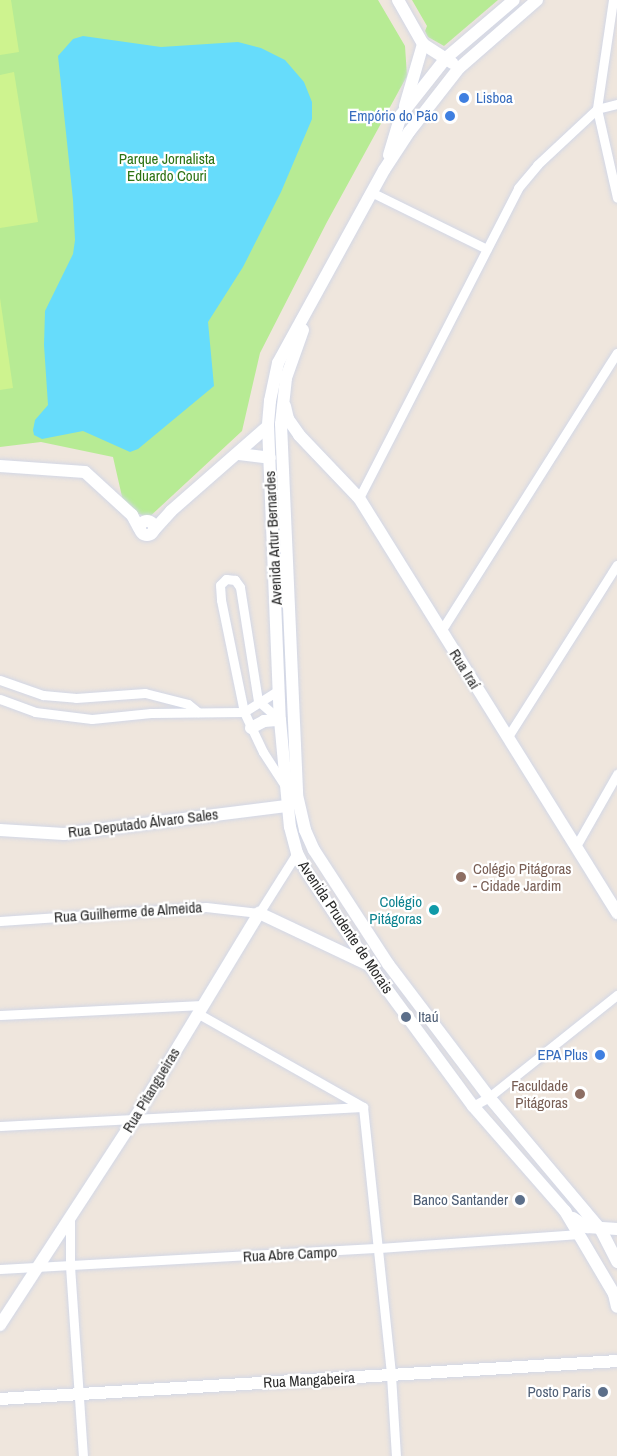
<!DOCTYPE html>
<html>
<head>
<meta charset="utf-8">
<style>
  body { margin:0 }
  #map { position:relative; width:617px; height:1456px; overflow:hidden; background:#efe6dd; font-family:"Archivo Narrow",sans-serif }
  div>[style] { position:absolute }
  .green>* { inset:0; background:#b7eb94 }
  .pitch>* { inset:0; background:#cef38f }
  .water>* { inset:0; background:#66dcfb }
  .roads { filter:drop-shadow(0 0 2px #d2d7e6) drop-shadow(0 0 2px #d2d7e6) }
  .street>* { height:9px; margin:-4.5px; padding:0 4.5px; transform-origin:4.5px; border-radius:4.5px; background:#fff }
  .secondary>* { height:12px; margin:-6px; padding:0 6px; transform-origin:6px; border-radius:6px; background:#fff }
  .secondary>.ring { margin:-6px; padding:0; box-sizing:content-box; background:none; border:12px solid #fff; border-radius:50% }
  .dots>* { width:16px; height:16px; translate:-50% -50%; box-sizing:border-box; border:3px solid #fff; border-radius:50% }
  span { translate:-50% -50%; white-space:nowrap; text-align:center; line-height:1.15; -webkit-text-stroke:4.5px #fff; paint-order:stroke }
  .shop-label { font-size:15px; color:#366cbe }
  .left { translate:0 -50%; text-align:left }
  .right { translate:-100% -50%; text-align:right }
  .park-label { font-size:15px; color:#2c7313 }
  .street-label { font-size:15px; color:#2c2c2c }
  .education-label { font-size:15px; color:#785e54 }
  .culture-label { font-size:15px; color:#0d838f }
  .service-label { font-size:15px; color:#4e5e75 }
</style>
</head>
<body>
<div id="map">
  <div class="green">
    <div style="clip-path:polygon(0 0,378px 0,405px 46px,407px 76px,327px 222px,260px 353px,242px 431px,145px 521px,142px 515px,130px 511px,123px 501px,113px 457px,41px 442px,0 447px)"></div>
    <div style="clip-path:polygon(412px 0,498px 0,444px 46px,428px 37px,425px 31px,427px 26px)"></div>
  </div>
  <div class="pitch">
    <div style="clip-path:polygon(0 0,11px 0,19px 52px,0 55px)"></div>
    <div style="clip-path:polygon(14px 72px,38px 222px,0 228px,0 75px)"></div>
    <div style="clip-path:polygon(0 298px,13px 388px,0 390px)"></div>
  </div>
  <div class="water">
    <div style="clip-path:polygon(83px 36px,161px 47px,238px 42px,261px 48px,285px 60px,304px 82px,312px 102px,312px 119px,281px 192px,243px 267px,208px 322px,214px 386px,138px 449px,130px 452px,83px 431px,42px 439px,34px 435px,33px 430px,35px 420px,48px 405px,44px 345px,45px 311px,73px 254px,75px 240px,73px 200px,58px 56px,73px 39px)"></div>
  </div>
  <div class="roads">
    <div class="street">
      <div style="left:613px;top:0;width:110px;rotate:98.4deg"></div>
      <div style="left:597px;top:109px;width:91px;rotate:77.3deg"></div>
      <div style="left:371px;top:192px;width:129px;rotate:26.2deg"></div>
      <div style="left:359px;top:498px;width:348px;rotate:-62.8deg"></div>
      <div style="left:518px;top:188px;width:30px;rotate:-50deg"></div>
      <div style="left:537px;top:165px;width:82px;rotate:-43deg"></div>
      <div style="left:597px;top:109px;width:21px;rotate:-14deg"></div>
      <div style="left:441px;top:631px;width:329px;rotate:-57.7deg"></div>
      <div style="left:0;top:680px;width:46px;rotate:19.2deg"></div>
      <div style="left:43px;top:695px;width:33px;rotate:5deg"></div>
      <div style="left:76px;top:698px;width:69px;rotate:-4.1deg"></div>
      <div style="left:145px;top:693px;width:44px;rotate:14.3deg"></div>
      <div style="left:188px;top:704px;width:13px;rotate:39deg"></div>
      <div style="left:0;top:699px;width:37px;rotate:20deg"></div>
      <div style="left:35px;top:712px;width:57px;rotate:7deg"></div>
      <div style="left:92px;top:719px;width:59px;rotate:-5.8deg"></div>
      <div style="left:151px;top:713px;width:93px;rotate:-0.6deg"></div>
      <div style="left:244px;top:712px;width:41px;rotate:-32.2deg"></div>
      <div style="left:280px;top:720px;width:29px;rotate:-139deg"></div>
      <div style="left:258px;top:701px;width:115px;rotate:-99deg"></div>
      <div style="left:240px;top:587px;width:9px;rotate:-126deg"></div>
      <div style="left:235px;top:580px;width:9px;rotate:-174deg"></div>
      <div style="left:226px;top:579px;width:8px;rotate:135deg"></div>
      <div style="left:220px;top:585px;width:15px;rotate:86deg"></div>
      <div style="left:221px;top:600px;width:114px;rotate:78.4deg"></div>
      <div style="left:244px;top:712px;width:44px;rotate:64.6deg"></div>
      <div style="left:263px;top:752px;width:38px;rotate:57deg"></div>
      <div style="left:507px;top:738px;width:205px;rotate:-57.6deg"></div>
      <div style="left:576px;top:846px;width:83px;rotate:-60.3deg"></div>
      <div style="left:0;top:921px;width:206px;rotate:-3.9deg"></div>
      <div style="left:206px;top:907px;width:53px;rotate:6.5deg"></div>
      <div style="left:259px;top:913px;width:71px;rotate:-57.7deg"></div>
      <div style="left:197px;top:1013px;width:191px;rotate:29.5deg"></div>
      <div style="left:0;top:1015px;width:203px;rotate:-2.8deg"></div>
      <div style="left:473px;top:1106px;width:18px;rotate:-29deg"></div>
      <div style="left:489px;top:1097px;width:164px;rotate:-38.6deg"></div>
      <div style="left:363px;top:1107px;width:269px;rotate:84deg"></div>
      <div style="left:391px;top:1375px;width:81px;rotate:86.5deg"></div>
      <div style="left:0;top:1126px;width:363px;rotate:-3deg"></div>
      <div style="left:70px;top:1220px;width:46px;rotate:90deg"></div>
      <div style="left:70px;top:1266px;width:190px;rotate:86.1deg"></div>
      <div style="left:0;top:1269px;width:380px;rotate:-3.2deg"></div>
      <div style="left:379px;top:1248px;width:201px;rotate:-4deg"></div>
    </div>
    <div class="secondary">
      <div style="left:398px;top:0;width:51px;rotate:60.4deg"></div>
      <div style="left:423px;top:44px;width:35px;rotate:33deg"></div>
      <div style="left:537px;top:0;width:103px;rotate:138.9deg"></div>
      <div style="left:459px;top:68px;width:81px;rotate:128deg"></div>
      <div style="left:409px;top:132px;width:45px;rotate:123.3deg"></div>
      <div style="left:384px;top:170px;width:220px;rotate:118.8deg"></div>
      <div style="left:278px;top:363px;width:39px;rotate:102deg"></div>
      <div style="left:270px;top:401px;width:25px;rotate:95deg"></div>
      <div style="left:268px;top:426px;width:294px;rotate:87.7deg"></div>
      <div style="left:280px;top:720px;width:107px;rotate:84.7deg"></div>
      <div style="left:290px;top:827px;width:27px;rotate:75deg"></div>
      <div style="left:297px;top:853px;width:20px;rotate:63deg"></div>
      <div style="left:306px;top:871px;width:113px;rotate:56.2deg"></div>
      <div style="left:369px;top:965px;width:175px;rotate:53.6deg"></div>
      <div style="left:473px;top:1106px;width:140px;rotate:48.8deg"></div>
      <div style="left:565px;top:1211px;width:96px;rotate:59.4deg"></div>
      <div style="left:614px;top:1294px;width:13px;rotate:77deg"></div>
      <div style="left:405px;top:106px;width:65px;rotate:-73.8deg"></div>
      <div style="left:389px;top:155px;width:42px;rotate:-73.3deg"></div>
      <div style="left:401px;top:115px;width:73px;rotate:-51.7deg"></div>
      <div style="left:446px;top:58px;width:89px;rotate:-40.5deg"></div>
      <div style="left:303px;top:330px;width:51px;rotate:109.5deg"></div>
      <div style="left:286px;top:378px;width:46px;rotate:96.2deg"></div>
      <div style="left:281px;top:424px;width:371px;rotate:87.5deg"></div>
      <div style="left:297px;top:795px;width:36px;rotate:77deg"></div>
      <div style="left:305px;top:830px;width:22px;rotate:66deg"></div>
      <div style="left:314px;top:850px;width:136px;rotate:57deg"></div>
      <div style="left:388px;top:964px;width:167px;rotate:52.8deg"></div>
      <div style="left:489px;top:1097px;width:174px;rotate:49.9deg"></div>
      <div style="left:601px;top:1230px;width:36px;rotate:63deg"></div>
      <div style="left:285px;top:406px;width:13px;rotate:77deg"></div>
      <div style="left:288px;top:419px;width:19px;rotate:55deg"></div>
      <div style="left:299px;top:435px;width:87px;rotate:46.4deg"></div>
      <div style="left:359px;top:498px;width:489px;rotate:58.1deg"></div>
      <div style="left:239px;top:454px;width:31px;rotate:7deg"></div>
      <div style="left:0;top:466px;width:85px;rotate:4deg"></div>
      <div style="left:85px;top:472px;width:64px;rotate:42.5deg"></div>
      <div style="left:132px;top:515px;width:15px;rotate:62deg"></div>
      <div class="ring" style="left:140px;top:521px;width:2px;height:2px"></div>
      <div style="left:154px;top:530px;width:25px;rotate:-48deg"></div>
      <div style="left:171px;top:511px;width:129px;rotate:-41.2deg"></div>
      <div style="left:251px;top:728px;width:15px;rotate:-28deg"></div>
      <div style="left:264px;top:721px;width:16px;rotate:-4deg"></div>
      <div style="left:0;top:830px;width:64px;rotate:3.6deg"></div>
      <div style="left:64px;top:834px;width:224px;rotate:-7.2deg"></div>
      <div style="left:573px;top:1218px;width:17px;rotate:33deg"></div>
      <div style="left:587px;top:1227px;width:30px;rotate:4deg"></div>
      <div style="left:0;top:1325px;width:247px;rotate:-56.9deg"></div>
      <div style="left:135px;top:1118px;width:240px;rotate:-58.8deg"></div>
      <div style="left:259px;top:913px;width:122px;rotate:25.3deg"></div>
      <div style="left:0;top:1399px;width:618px;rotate:-3.52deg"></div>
    </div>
  </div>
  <div class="dots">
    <div style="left:464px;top:98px;background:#3f7fe0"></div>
    <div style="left:450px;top:116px;background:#3f7fe0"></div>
    <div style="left:461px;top:877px;background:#8d6e63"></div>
    <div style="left:434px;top:910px;background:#0f9aa8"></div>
    <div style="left:406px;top:1017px;background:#5c6f8a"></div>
    <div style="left:600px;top:1055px;background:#3f7fe0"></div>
    <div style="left:580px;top:1094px;background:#8d6e63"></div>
    <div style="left:520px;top:1200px;background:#5c6f8a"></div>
    <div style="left:603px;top:1392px;background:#5c6f8a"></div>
  </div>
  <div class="shop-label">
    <span class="left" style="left:476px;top:98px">Lisboa</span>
    <span class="right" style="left:438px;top:116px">Empório do Pão</span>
    <span class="right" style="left:588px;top:1055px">EPA Plus</span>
  </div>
  <div class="park-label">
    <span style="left:167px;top:167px">Parque Jornalista<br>Eduardo Couri</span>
  </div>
  <div class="street-label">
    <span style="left:273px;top:538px;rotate:-93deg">Avenida Artur Bernardes</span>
    <span style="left:465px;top:669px;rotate:58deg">Rua Iraí</span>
    <span style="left:143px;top:823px;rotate:-7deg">Rua Deputado Álvaro Sales</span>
    <span style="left:128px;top:912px;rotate:-4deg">Rua Guilherme de Almeida</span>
    <span style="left:346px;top:927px;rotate:56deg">Avenida Prudente de Morais</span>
    <span style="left:151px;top:1090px;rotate:-59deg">Rua Pitangueiras</span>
    <span style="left:290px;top:1254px;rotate:-3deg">Rua Abre Campo</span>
    <span style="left:309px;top:1380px;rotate:-3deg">Rua Mangabeira</span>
  </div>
  <div class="education-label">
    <span class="left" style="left:473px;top:877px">Colégio Pitágoras<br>- Cidade Jardim</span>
    <span class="right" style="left:568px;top:1094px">Faculdade<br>Pitágoras</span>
  </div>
  <div class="culture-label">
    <span class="right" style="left:422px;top:910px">Colégio<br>Pitágoras</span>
  </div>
  <div class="service-label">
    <span class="left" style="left:418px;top:1017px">Itaú</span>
    <span class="right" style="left:508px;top:1200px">Banco Santander</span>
    <span class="right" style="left:591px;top:1392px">Posto Paris</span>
  </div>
</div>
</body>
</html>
